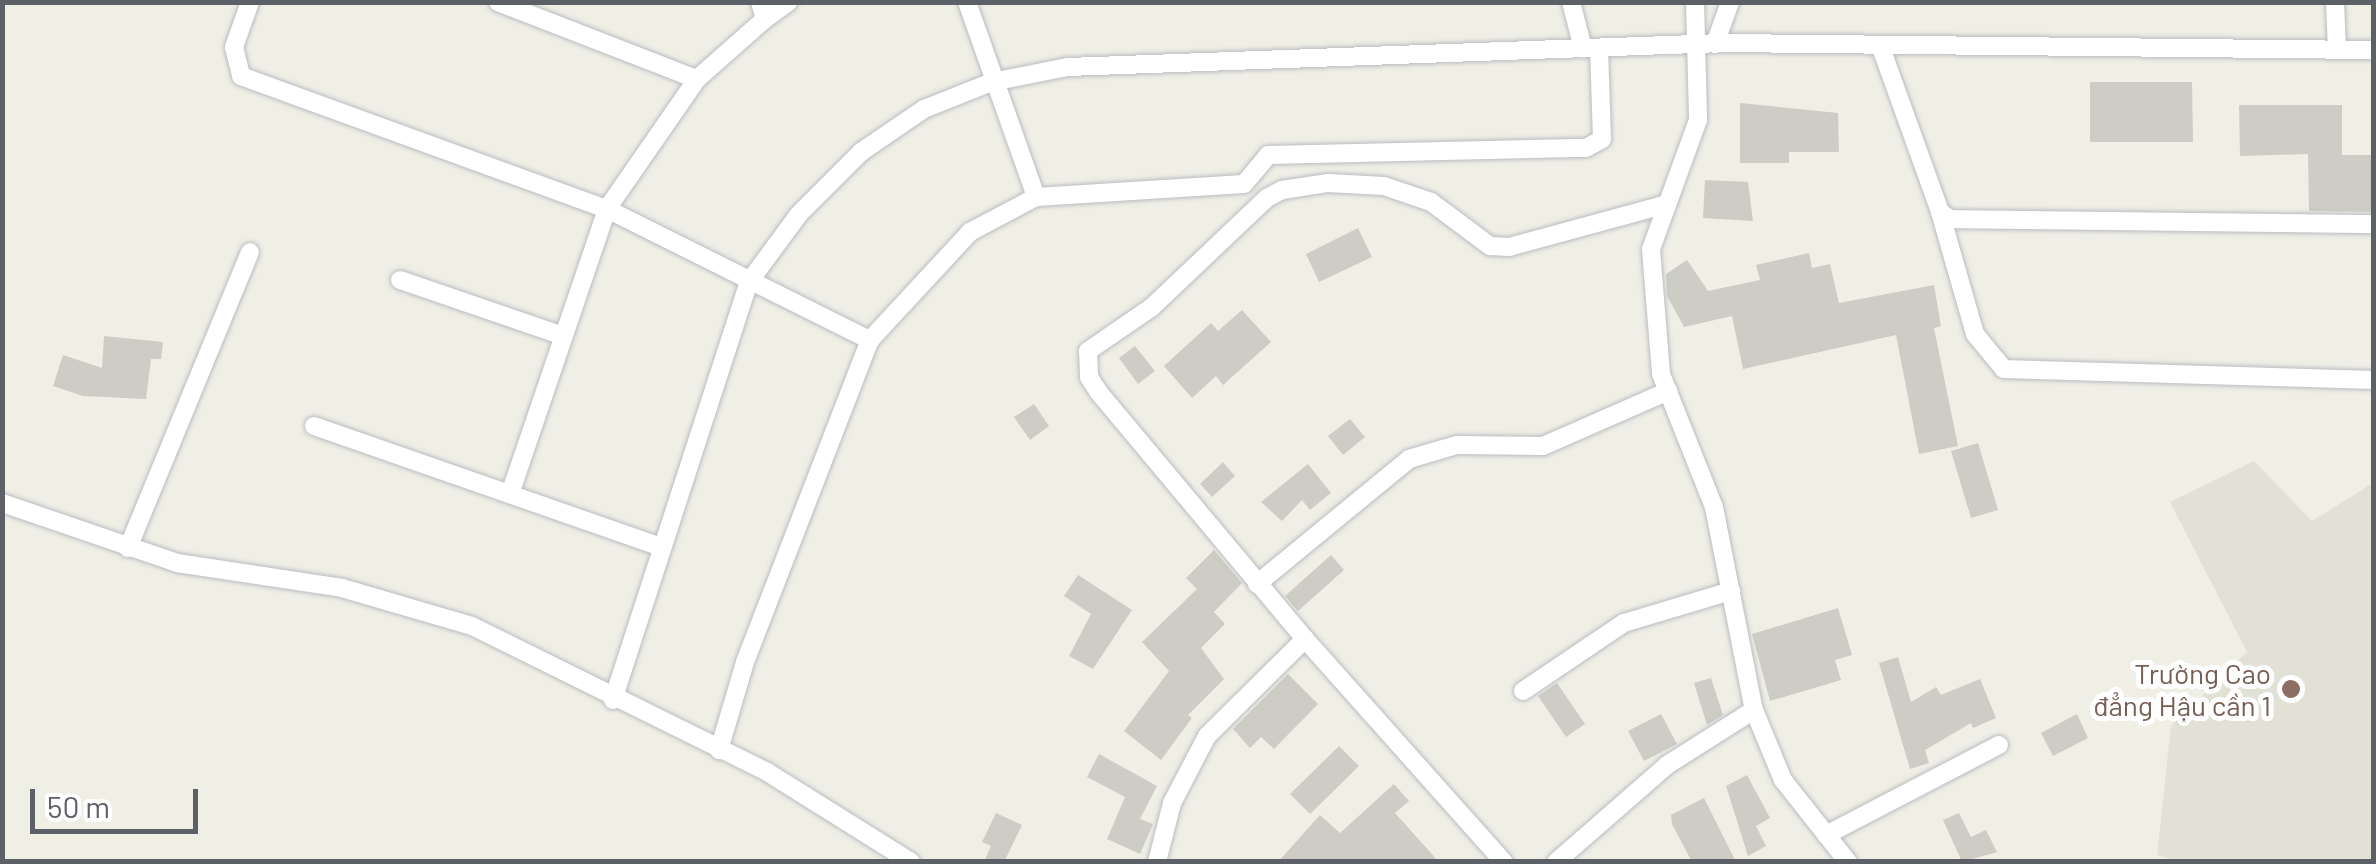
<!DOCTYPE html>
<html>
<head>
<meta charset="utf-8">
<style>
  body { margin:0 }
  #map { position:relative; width:2376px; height:864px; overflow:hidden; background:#f0efe6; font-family:Barlow,sans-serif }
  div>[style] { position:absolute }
  .education>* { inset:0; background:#e2e1d6 }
  .building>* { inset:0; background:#cdccc5 }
  .roads { filter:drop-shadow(0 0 2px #babcc2) drop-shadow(0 0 2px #babcc2) }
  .minor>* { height:18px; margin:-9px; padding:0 9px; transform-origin:9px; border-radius:9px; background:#fff }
  .dots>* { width:28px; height:28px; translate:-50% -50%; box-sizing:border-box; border:5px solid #fff; border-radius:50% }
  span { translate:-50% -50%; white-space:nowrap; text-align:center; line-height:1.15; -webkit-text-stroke:10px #fff; paint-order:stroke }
  .education-label { font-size:28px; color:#785e54 }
  .right { translate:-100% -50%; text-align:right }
  .frame { position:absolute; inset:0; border:5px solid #5d6066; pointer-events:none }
  .scale { position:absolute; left:30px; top:789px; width:168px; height:45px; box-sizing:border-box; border:5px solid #5d6066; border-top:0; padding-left:12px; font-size:30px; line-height:35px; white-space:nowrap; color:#5d6066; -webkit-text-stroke:8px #fff; paint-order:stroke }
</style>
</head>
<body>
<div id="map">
  <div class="education">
    <div style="clip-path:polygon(2254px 461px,2312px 521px,2373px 483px,2373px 861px,2182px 862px,2157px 855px,2171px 726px,2247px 652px,2170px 502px)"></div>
  </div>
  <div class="building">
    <div style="clip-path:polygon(2090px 82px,2192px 82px,2193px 142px,2090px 142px)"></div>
    <div style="clip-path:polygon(1740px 103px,1838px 113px,1839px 152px,1789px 152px,1789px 163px,1740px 163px)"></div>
    <div style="clip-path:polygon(2239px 105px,2342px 105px,2342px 155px,2374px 155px,2374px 212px,2309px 211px,2308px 154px,2240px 156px)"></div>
    <div style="clip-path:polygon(1705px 180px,1748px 182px,1753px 221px,1703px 218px)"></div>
    <div style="clip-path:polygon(1358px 228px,1372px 257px,1319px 282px,1306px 254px)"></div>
    <div style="clip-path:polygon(1809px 253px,1812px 268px,1830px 264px,1839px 303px,1934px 285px,1941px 326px,1934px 328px,1958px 446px,1919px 454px,1896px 335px,1743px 369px,1732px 316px,1684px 327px,1667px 296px,1666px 274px,1687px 260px,1708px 291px,1760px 280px,1756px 265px)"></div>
    <div style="clip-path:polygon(1242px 310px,1271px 342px,1223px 385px,1216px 376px,1192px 398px,1164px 366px,1211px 323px,1218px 331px)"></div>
    <div style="clip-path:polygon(104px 336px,163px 342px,161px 359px,151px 359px,146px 399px,83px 396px,53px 386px,63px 355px,102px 368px)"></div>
    <div style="clip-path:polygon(1135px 346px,1155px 371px,1138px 384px,1119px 358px)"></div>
    <div style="clip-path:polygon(1034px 404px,1049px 426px,1030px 440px,1014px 417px)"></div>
    <div style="clip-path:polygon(1350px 419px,1365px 437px,1343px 455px,1328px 436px)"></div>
    <div style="clip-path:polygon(1978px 443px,1998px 510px,1971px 518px,1951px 451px)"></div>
    <div style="clip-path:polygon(1223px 462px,1235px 476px,1212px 497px,1200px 484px)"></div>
    <div style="clip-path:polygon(1308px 464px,1331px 493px,1310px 510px,1302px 500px,1282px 521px,1261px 502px)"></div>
    <div style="clip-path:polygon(1214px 550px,1242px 583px,1214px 612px,1225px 624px,1201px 648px,1224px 679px,1188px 715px,1192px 718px,1161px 760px,1124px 731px,1169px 671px,1142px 642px,1197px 589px,1186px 578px)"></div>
    <div style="clip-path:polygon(1331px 555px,1344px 570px,1298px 611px,1285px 596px)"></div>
    <div style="clip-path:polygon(1078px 575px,1132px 610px,1093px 669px,1069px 656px,1091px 614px,1064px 596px)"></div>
    <div style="clip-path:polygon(1838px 608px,1852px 655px,1835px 660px,1841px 680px,1770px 701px,1752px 634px)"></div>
    <div style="clip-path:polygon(1898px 657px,1911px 702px,1936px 687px,1941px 695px,1980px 679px,1996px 718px,1973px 728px,1971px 723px,1925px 750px,1929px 763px,1910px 769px,1879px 663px)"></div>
    <div style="clip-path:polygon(1288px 674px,1318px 704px,1274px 749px,1261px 737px,1250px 748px,1233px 729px)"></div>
    <div style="clip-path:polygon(1711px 678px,1723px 715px,1707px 725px,1694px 683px)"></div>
    <div style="clip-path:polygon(1557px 683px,1585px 724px,1566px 737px,1538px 696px)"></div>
    <div style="clip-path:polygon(1661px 714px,1677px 744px,1644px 761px,1628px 731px)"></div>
    <div style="clip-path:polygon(2077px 714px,2088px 738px,2053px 756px,2041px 733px)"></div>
    <div style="clip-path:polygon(1339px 746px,1359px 766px,1310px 814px,1290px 794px)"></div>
    <div style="clip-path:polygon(1099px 754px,1157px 786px,1140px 819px,1153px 824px,1140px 854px,1107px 839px,1125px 797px,1087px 777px)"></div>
    <div style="clip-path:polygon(1747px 775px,1770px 818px,1756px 826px,1766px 846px,1748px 856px,1726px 786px)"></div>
    <div style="clip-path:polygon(1394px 784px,1409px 801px,1395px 813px,1439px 862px,1278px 862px,1320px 815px,1340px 833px)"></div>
    <div style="clip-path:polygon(1704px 798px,1736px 862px,1692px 862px,1672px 824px,1671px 815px)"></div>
    <div style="clip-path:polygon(996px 813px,1022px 825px,1004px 862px,984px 862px,991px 846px,982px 842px)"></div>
    <div style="clip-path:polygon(1959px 813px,1971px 837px,1986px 830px,1997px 852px,1962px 862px,1943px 820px)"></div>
  </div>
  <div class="roads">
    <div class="minor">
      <div style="left:250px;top:2px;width:48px;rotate:109.6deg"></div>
      <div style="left:234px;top:47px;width:30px;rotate:76deg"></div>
      <div style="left:241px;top:76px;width:389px;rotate:20deg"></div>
      <div style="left:607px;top:209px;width:294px;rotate:26.5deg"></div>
      <div style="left:498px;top:2px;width:213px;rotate:21.2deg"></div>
      <div style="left:967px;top:2px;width:207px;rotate:70.5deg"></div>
      <div style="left:1571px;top:2px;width:48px;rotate:75.4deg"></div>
      <div style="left:1695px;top:2px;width:118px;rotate:88.5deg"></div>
      <div style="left:1698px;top:120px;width:137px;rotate:110deg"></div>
      <div style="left:1651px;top:249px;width:125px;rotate:85.4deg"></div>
      <div style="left:1661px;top:374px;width:143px;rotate:68.3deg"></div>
      <div style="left:1714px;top:507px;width:207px;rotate:78.9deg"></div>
      <div style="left:1754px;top:710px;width:76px;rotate:67.5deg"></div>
      <div style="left:1783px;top:780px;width:105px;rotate:51.6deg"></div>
      <div style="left:2335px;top:2px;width:48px;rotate:87.6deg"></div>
      <div style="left:765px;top:19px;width:29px;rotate:-36deg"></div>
      <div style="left:1715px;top:44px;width:45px;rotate:-70.3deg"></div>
      <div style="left:1880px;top:45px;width:177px;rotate:70.2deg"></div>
      <div style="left:1940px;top:212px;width:12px;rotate:35deg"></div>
      <div style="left:1950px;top:219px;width:424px;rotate:0.7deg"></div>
      <div style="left:1940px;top:212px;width:127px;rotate:74deg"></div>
      <div style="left:1975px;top:334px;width:45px;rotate:50.4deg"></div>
      <div style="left:2004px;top:369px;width:370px;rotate:1.7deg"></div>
      <div style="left:400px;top:280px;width:173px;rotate:18.9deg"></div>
      <div style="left:314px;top:426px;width:367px;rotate:19.2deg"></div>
      <div style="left:510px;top:494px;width:301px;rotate:-71.2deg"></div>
      <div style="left:607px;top:209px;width:158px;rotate:-55.3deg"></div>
      <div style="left:697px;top:79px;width:91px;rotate:-41.4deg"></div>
      <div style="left:765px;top:19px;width:18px;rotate:-106deg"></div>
      <div style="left:2px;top:503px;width:185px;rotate:18.9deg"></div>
      <div style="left:177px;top:563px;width:167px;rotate:8.6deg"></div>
      <div style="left:342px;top:588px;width:135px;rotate:16.3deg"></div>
      <div style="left:472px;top:626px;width:329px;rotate:26.3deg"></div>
      <div style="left:767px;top:772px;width:170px;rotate:32deg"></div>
      <div style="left:128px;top:548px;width:320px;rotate:-67.6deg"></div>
      <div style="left:1257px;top:584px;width:197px;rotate:-39.4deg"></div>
      <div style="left:1409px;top:459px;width:50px;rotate:-16.3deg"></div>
      <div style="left:1457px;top:445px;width:86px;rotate:0.7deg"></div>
      <div style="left:1543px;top:446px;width:137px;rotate:-23.7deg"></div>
      <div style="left:1305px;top:639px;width:323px;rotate:-129.9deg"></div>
      <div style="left:1098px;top:391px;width:17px;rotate:-123deg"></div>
      <div style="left:1089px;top:377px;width:26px;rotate:-92deg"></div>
      <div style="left:1088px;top:351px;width:78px;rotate:-34.5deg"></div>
      <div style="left:1152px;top:307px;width:158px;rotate:-43.5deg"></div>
      <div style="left:1267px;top:198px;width:17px;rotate:-28deg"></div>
      <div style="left:1282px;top:190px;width:47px;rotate:-8.7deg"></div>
      <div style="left:1328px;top:183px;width:56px;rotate:3.1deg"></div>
      <div style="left:1384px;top:186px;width:50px;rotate:18.8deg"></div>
      <div style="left:1431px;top:202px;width:74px;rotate:36.7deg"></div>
      <div style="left:1490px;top:246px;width:19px;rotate:3deg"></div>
      <div style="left:1509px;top:247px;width:164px;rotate:-15.2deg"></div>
      <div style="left:1523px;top:691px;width:122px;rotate:-34deg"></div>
      <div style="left:1624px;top:623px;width:112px;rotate:-16.7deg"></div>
      <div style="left:613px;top:700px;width:440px;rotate:-72deg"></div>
      <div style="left:749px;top:282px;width:84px;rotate:-53.7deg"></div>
      <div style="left:799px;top:214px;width:88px;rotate:-45deg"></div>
      <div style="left:861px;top:152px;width:76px;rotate:-34.3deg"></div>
      <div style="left:924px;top:109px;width:73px;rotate:-21.7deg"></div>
      <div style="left:992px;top:82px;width:77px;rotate:-11.2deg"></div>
      <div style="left:1068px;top:67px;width:656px;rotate:-2.1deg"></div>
      <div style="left:1724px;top:43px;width:650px;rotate:0.62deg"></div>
      <div style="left:719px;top:750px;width:92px;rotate:-73.5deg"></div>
      <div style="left:745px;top:662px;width:345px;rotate:-68.8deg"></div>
      <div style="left:870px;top:340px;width:147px;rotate:-47.2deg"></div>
      <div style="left:970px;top:232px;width:75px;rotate:-27.9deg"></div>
      <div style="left:1036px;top:197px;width:208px;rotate:-3.6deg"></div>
      <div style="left:1244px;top:184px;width:38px;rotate:-50deg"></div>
      <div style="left:1268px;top:155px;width:318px;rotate:-1.3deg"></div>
      <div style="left:1586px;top:148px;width:18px;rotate:-29deg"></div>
      <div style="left:1602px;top:139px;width:91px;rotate:-91.9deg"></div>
      <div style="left:1826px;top:835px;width:195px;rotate:-27.5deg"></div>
      <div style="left:1157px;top:862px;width:61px;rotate:-75.7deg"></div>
      <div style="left:1172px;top:803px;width:76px;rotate:-62.4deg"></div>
      <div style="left:1207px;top:736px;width:138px;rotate:-44.7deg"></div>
      <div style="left:1305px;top:639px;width:299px;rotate:48.3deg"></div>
      <div style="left:1556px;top:862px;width:147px;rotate:-41.1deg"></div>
      <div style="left:1667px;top:765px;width:103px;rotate:-32.3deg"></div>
    </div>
  </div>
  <div class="dots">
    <div style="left:2291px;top:689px;background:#8d6e63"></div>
  </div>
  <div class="education-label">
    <span class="right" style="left:2271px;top:689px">Trường Cao<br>đẳng Hậu cần 1</span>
  </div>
  <div class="frame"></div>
  <div class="scale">50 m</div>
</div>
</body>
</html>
